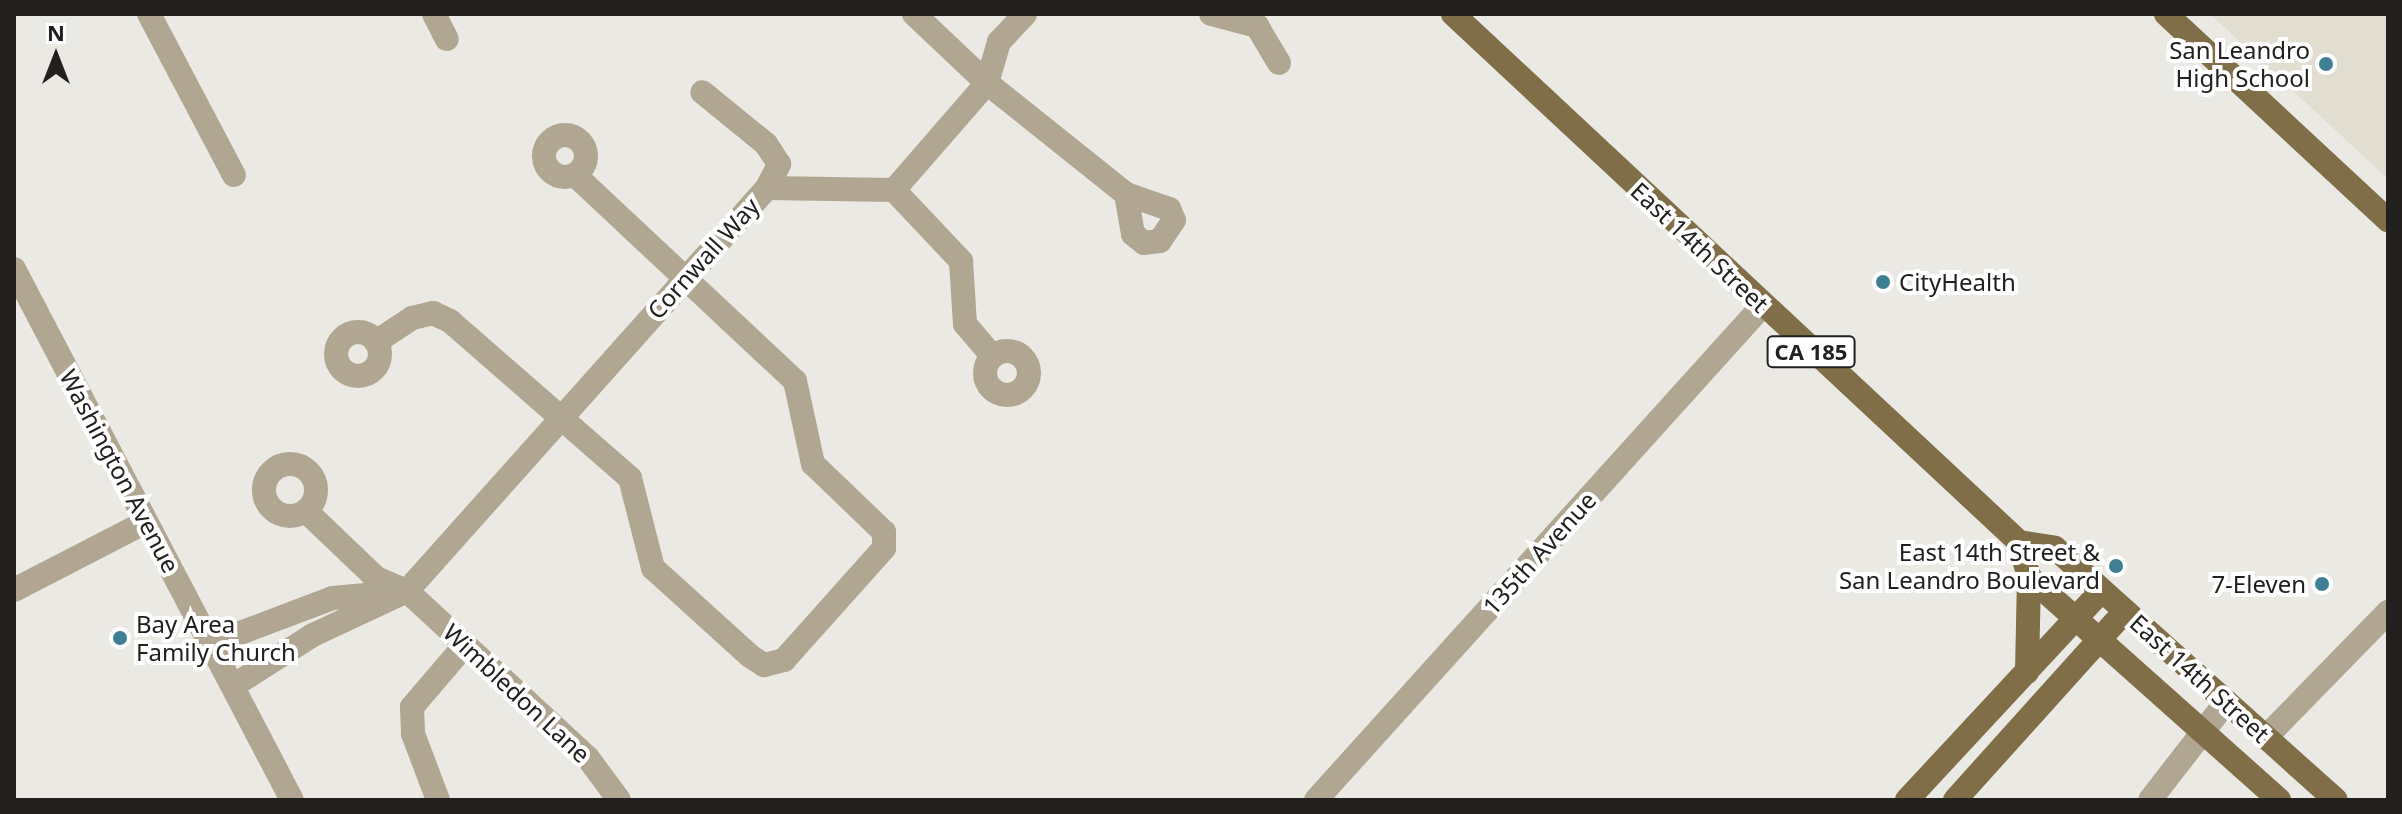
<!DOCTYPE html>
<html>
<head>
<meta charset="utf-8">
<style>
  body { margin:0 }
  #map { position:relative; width:2402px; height:814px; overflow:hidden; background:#ebe9e4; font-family:"Noto Sans",sans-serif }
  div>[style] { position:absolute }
  .built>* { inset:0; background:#e2ddd1 }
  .minor>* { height:24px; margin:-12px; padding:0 12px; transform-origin:12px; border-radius:12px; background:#b0a691 }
  .minor>.ring { margin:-12px; padding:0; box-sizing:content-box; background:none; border:24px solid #b0a691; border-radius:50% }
  .major>* { height:24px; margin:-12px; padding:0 12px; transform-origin:12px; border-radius:12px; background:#7f6e47 }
  .dots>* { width:22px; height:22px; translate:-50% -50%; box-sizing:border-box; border:4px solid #fff; border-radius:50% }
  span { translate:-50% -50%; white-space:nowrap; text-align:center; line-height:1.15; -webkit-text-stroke:8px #fff; paint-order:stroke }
  .shield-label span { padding:2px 6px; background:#fff; border:2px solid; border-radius:6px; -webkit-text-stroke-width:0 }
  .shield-label { font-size:22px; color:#21201e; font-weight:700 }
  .poi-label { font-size:24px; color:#21201e }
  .right { translate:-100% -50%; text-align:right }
  .left { translate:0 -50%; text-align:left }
  .street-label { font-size:24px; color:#21201e }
  .frame { position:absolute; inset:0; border:16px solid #21201e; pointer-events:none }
  .north { position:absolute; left:16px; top:16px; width:80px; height:80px; -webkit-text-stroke:6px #fff; paint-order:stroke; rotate:0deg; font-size:22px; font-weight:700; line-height:32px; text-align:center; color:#21201e }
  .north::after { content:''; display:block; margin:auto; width:28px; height:36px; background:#21201e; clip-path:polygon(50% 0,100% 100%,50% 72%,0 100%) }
</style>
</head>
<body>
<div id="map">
  <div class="built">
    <div style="clip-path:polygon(2210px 14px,2388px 14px,2388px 179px,2318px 114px)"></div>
  </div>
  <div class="minor">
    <div style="left:149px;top:14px;width:182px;rotate:62.2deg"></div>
    <div style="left:434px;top:14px;width:28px;rotate:63deg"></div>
    <div style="left:914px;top:14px;width:100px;rotate:43.4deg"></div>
    <div style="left:987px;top:83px;width:178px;rotate:38.6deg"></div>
    <div style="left:1126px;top:194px;width:46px;rotate:19.2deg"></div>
    <div style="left:1169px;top:209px;width:12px;rotate:66deg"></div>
    <div style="left:1174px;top:220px;width:25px;rotate:124deg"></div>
    <div style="left:1160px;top:241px;width:16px;rotate:173deg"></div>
    <div style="left:1144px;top:243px;width:14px;rotate:-141deg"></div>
    <div style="left:1133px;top:234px;width:41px;rotate:-99.9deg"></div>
    <div style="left:1211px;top:14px;width:48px;rotate:14.6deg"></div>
    <div style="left:1257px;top:26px;width:43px;rotate:59.3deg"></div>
    <div class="ring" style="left:544px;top:135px;width:18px;height:18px"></div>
    <div style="left:767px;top:188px;width:127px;rotate:0.9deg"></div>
    <div style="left:894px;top:190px;width:142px;rotate:-49deg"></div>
    <div style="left:987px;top:83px;width:43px;rotate:-73.7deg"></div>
    <div style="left:999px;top:42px;width:38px;rotate:-47deg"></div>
    <div style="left:894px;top:190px;width:98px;rotate:46.7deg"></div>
    <div style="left:961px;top:261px;width:63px;rotate:86.4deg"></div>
    <div style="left:965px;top:324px;width:42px;rotate:49.8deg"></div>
    <div style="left:14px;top:269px;width:599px;rotate:62.37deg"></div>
    <div class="ring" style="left:336px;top:332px;width:20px;height:20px"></div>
    <div style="left:376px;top:342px;width:43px;rotate:-33.7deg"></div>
    <div style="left:412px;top:318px;width:22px;rotate:-13deg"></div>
    <div style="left:433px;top:313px;width:19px;rotate:25deg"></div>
    <div style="left:450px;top:321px;width:239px;rotate:41.1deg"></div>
    <div style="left:630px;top:478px;width:93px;rotate:75.7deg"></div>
    <div style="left:653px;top:568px;width:131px;rotate:42.2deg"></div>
    <div style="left:750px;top:656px;width:17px;rotate:33deg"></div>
    <div style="left:764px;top:665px;width:21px;rotate:-14deg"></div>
    <div style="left:784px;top:660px;width:150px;rotate:-48.2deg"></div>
    <div style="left:884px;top:548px;width:16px;rotate:-90deg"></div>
    <div style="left:884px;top:532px;width:98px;rotate:-136.2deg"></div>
    <div style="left:813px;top:464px;width:85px;rotate:-102.2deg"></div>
    <div style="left:795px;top:381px;width:301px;rotate:-136.9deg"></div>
    <div class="ring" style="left:985px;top:351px;width:20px;height:20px"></div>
    <div class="ring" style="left:264px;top:464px;width:28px;height:28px"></div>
    <div style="left:306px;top:511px;width:97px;rotate:43.7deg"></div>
    <div style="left:376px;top:578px;width:34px;rotate:23deg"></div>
    <div style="left:407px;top:591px;width:246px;rotate:42.7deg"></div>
    <div style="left:588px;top:758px;width:52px;rotate:53.6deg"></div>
    <div style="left:14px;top:590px;width:148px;rotate:-27.3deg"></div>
    <div style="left:211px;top:644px;width:130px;rotate:-20.7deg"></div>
    <div style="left:333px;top:598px;width:55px;rotate:-5.2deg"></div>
    <div style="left:233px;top:686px;width:95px;rotate:-32.5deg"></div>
    <div style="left:313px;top:635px;width:104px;rotate:-25.1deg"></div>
    <div style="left:407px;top:591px;width:540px;rotate:-48.23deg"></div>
    <div style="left:767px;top:188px;width:27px;rotate:-63deg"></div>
    <div style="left:779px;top:164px;width:24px;rotate:-123deg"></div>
    <div style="left:766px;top:144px;width:82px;rotate:-140.9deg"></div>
    <div style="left:2266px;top:737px;width:175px;rotate:-45.7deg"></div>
    <div style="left:438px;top:800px;width:71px;rotate:-110.7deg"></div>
    <div style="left:413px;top:734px;width:27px;rotate:-92deg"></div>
    <div style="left:412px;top:707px;width:82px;rotate:-49.5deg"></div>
    <div style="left:1316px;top:800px;width:666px;rotate:-47.92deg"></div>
    <div style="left:2150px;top:800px;width:124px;rotate:-52.2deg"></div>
  </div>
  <div class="major">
    <div style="left:1453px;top:14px;width:774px;rotate:43.01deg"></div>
    <div style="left:2019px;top:542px;width:36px;rotate:9deg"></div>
    <div style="left:2055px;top:548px;width:377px;rotate:41.9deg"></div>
    <div style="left:2166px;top:14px;width:303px;rotate:42.9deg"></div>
    <div style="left:2019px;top:542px;width:36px;rotate:74deg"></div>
    <div style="left:2029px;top:577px;width:335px;rotate:41.7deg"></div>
    <div style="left:2027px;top:672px;width:95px;rotate:-88.8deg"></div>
    <div style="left:1907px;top:800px;width:285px;rotate:-47.1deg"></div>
    <div style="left:1955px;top:800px;width:254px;rotate:-48deg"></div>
  </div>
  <div class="dots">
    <div style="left:2326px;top:64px;background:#3e7f92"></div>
    <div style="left:1883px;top:282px;background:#3e7f92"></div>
    <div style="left:2116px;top:566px;background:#3e7f92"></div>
    <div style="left:2322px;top:584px;background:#3e7f92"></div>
    <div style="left:120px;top:638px;background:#3e7f92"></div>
  </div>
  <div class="shield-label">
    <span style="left:1811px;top:352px">CA 185</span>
  </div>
  <div class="poi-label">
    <span class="right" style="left:2310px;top:64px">San Leandro<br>High School</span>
    <span class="left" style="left:1899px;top:282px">CityHealth</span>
    <span class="right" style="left:2100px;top:566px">East 14th Street &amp;<br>San Leandro Boulevard</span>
    <span class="right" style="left:2306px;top:584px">7-Eleven</span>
    <span class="left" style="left:136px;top:638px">Bay Area<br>Family Church</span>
  </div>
  <div class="street-label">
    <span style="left:1700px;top:247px;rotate:43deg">East 14th Street</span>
    <span style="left:703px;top:258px;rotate:-48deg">Cornwall Way</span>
    <span style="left:120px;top:471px;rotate:62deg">Washington Avenue</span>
    <span style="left:1539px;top:553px;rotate:-48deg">135th Avenue</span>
    <span style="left:2200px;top:678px;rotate:42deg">East 14th Street</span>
    <span style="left:517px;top:693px;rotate:43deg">Wimbledon Lane</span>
  </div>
  <div class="frame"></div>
  <div class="north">N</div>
</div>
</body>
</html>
